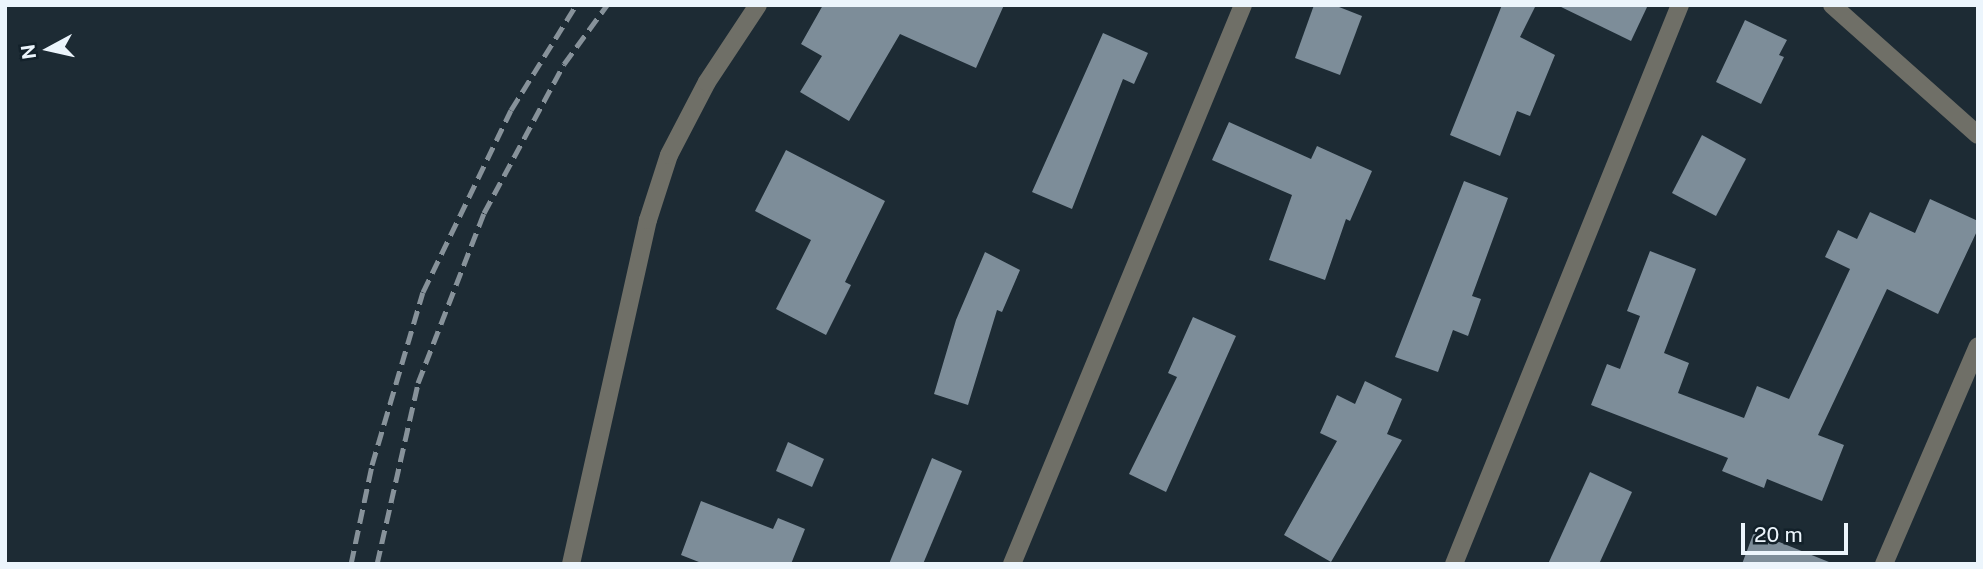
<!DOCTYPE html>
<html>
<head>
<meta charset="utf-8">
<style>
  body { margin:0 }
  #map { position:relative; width:1983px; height:569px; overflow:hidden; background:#1d2b34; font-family:"Public Sans",sans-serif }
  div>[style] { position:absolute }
  .building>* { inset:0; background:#7d8d99 }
  .minor>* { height:18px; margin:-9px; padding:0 9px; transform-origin:9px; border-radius:9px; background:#6f6f67 }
  .rail>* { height:5px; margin-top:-2.5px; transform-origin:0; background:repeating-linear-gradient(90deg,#87929a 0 14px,transparent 0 21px) }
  span { translate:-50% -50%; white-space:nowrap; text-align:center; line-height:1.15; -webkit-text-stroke:5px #13212a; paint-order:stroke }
  .frame { position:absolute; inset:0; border:7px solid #ecf5fc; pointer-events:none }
  .north { position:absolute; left:14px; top:14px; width:70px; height:70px; -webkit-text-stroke:5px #13212a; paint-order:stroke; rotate:262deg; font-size:19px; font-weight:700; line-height:28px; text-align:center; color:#ecf5fc }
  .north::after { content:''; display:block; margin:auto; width:24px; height:32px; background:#ecf5fc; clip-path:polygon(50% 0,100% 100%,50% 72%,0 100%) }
  .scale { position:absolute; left:1741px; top:523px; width:107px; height:32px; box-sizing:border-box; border:4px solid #ecf5fc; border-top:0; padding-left:9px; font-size:21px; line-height:24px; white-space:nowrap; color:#ecf5fc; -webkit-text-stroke:5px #13212a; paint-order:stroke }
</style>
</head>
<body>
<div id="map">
  <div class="building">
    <div style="clip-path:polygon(823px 5px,1004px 5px,976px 68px,900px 34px,849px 121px,800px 92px,822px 56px,801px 44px)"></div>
    <div style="clip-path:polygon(1314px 5px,1334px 5px,1362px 16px,1340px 75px,1295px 58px)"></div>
    <div style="clip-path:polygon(1502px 5px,1536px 5px,1520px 37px,1555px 55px,1530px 116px,1517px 111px,1500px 156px,1450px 135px)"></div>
    <div style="clip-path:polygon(1557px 5px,1648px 5px,1631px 41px)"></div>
    <div style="clip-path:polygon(1745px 20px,1787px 40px,1779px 55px,1784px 57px,1761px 104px,1716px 82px)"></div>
    <div style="clip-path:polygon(1103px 33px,1148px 53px,1134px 84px,1123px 79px,1072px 209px,1032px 192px)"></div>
    <div style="clip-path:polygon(1229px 122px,1311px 159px,1317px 146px,1372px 171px,1350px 221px,1346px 219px,1325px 280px,1269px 260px,1292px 195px,1212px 160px)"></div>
    <div style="clip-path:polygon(1702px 135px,1746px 159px,1716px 216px,1672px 193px)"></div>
    <div style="clip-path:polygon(786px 150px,885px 201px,845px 282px,851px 285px,826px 335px,776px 309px,811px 240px,755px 211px)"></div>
    <div style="clip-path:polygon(1464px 181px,1508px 198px,1472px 296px,1481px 299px,1468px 336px,1453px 330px,1438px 372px,1395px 357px)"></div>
    <div style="clip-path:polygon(1930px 199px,1978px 221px,1978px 229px,1938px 314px,1887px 289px,1818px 435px,1844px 445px,1822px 501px,1767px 479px,1764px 488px,1722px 471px,1728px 458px,1591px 405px,1607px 364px,1620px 369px,1640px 316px,1627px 311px,1650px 251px,1696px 269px,1664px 353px,1689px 363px,1678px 393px,1744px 418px,1757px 386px,1789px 399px,1850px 269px,1825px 257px,1838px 230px,1857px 239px,1870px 212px,1915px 233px)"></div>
    <div style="clip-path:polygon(985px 252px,1020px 270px,1002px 312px,997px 310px,968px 405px,934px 394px,956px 320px)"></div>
    <div style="clip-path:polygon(1193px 317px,1236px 336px,1166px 492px,1129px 474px,1177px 377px,1168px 373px)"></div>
    <div style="clip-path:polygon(1365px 381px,1402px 399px,1387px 434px,1402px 440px,1331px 562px,1284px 535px,1337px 441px,1320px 433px,1337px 395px,1355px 404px)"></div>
    <div style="clip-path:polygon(788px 442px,824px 459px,812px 487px,776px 471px)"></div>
    <div style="clip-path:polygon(932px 458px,962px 471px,923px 564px,889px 564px)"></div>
    <div style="clip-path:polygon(1590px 472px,1632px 492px,1599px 564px,1548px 564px)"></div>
    <div style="clip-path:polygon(701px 501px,773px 529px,778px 518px,805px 529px,791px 564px,704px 564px,681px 555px)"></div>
    <div style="clip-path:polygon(1754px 532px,1829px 562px,1829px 564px,1742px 564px)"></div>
  </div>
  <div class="minor">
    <div style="left:1832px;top:5px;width:195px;rotate:41.7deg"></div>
    <div style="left:571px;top:564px;width:353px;rotate:-77.4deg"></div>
    <div style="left:648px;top:220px;width:68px;rotate:-72.1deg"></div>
    <div style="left:669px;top:155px;width:82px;rotate:-62.5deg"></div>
    <div style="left:707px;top:82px;width:92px;rotate:-56.5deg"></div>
    <div style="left:1012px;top:564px;width:605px;rotate:-67.55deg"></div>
    <div style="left:1454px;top:564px;width:603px;rotate:-67.99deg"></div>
    <div style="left:1884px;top:564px;width:237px;rotate:-66.7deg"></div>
  </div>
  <div class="rail">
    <div style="left:351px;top:564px;width:101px;rotate:-78deg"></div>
    <div style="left:372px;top:465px;width:180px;rotate:-73.6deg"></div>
    <div style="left:423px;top:292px;width:202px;rotate:-64.2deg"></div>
    <div style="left:511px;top:110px;width:123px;rotate:-58.2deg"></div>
    <div style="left:377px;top:564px;width:186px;rotate:-77.2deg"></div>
    <div style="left:418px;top:383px;width:182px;rotate:-68.8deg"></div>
    <div style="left:484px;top:213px;width:169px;rotate:-61.8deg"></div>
    <div style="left:564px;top:64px;width:73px;rotate:-53.9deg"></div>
  </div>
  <div class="frame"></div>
  <div class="north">N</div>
  <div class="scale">20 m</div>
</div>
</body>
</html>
